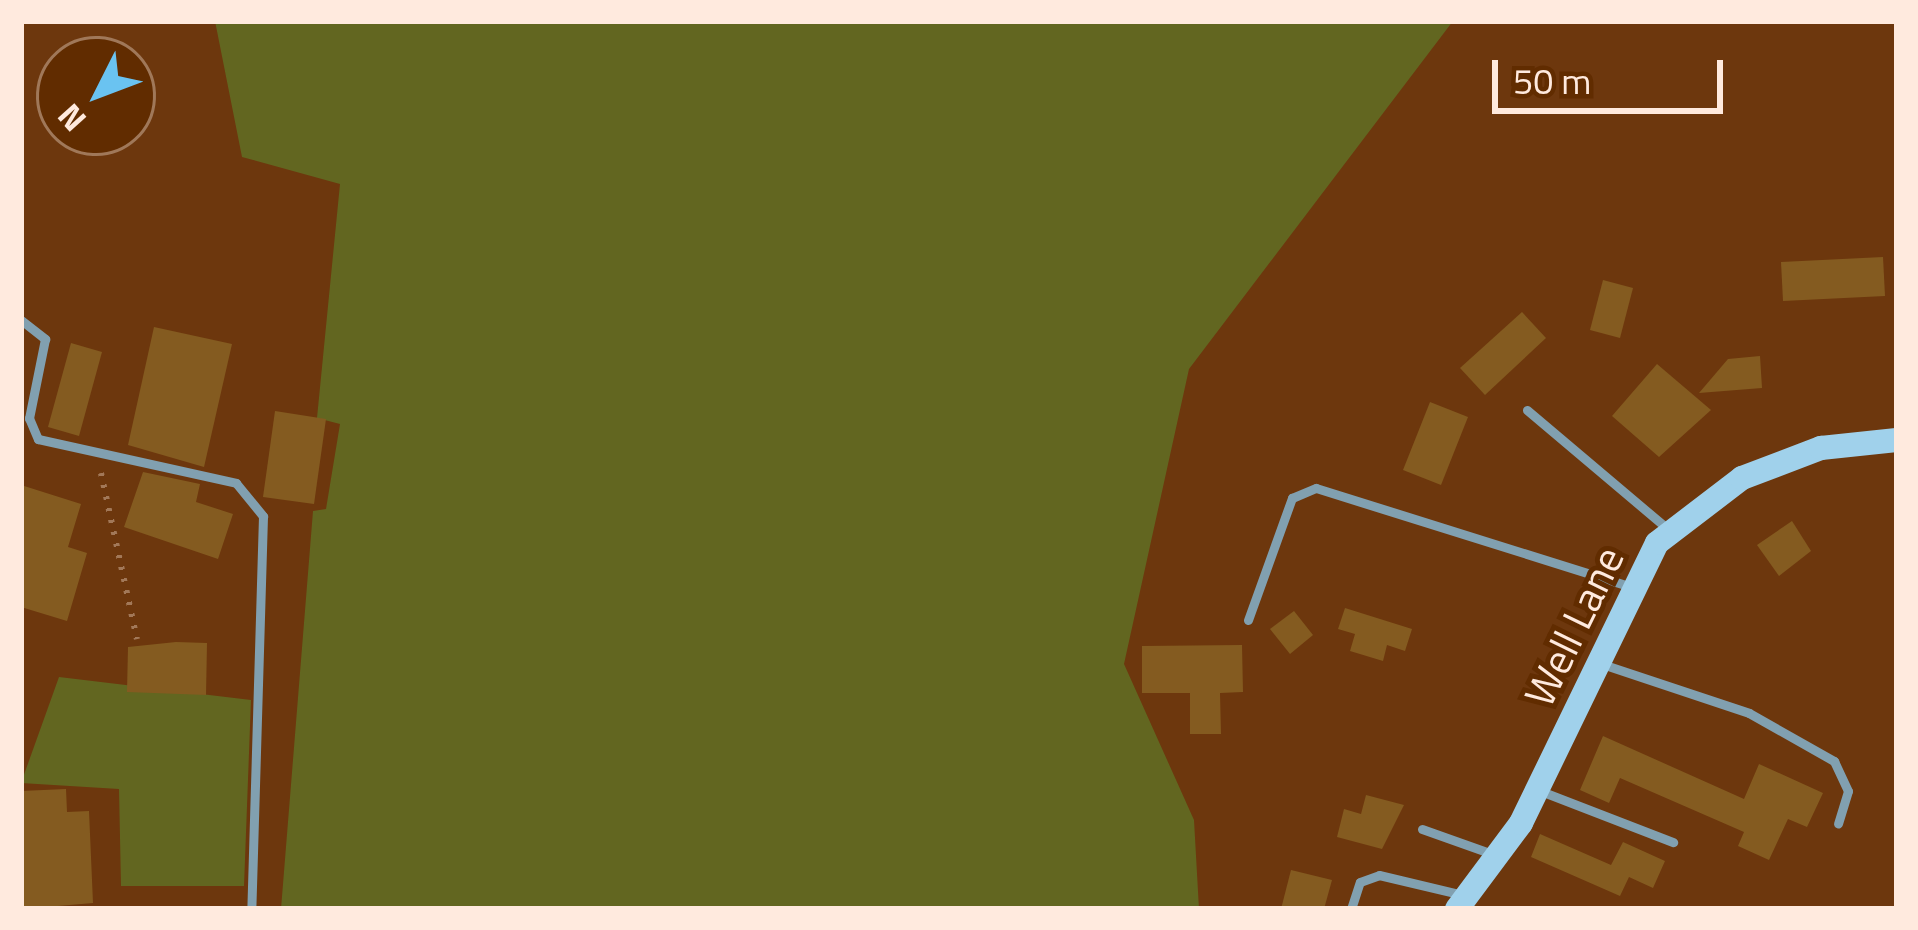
<!DOCTYPE html>
<html>
<head>
<meta charset="utf-8">
<style>
  body { margin:0 }
  #map { position:relative; width:1918px; height:930px; overflow:hidden; background:#6d370d; font-family:"Titillium Web",sans-serif }
  div>[style] { position:absolute }
  .green>* { inset:0; background:#626620 }
  .building>* { inset:0; background:#845b20 }
  .path>* { height:6px; margin-top:-3px; transform-origin:0; background:repeating-linear-gradient(90deg,#a27858 0 3px,transparent 0 12px) }
  .lane>* { height:9px; margin:-4.5px; padding:0 4.5px; transform-origin:4.5px; border-radius:4.5px; background:#81a0b0 }
  .secondary>* { height:24px; margin:-12px; padding:0 12px; transform-origin:12px; border-radius:12px; background:#a0d1eb }
  span { translate:-50% -50%; white-space:nowrap; text-align:center; line-height:1.15; -webkit-text-stroke:10px #612c00; paint-order:stroke }
  .street-label { font-size:42px; color:#ffeade }
  .frame { position:absolute; inset:0; border:24px solid #ffeade; pointer-events:none }
  .north { position:absolute; left:36px; top:36px; width:120px; height:120px; box-sizing:border-box; background:#612c00; border:3px solid #a07859; border-radius:50%; rotate:228deg; font-size:33px; font-weight:700; line-height:48px; text-align:center; color:#ffeade }
  .north::after { content:''; display:block; margin:auto; width:42px; height:54px; background:#6ac3f1; clip-path:polygon(50% 0,100% 100%,50% 72%,0 100%) }
  .scale { position:absolute; left:1492px; top:60px; width:231px; height:54px; box-sizing:border-box; border:6px solid #ffeade; border-top:0; padding-left:15px; font-size:36px; line-height:42px; white-space:nowrap; color:#ffeade; -webkit-text-stroke:9px #612c00; paint-order:stroke }
</style>
</head>
<body>
<div id="map">
  <div class="green">
    <div style="clip-path:polygon(215px 21px,1453px 21px,1189px 369px,1124px 664px,1194px 820px,1199px 909px,281px 909px,313px 511px,326px 509px,340px 424px,317px 418px,340px 184px,242px 157px)"></div>
    <div style="clip-path:polygon(59px 677px,251px 700px,244px 886px,121px 886px,119px 789px,21px 783px)"></div>
  </div>
  <div class="building">
    <div style="clip-path:polygon(1883px 257px,1885px 296px,1783px 301px,1781px 262px)"></div>
    <div style="clip-path:polygon(1603px 280px,1633px 288px,1620px 338px,1590px 330px)"></div>
    <div style="clip-path:polygon(1522px 312px,1546px 338px,1485px 395px,1460px 368px)"></div>
    <div style="clip-path:polygon(154px 327px,232px 344px,204px 467px,128px 445px)"></div>
    <div style="clip-path:polygon(71px 343px,102px 352px,79px 436px,48px 427px)"></div>
    <div style="clip-path:polygon(1760px 356px,1762px 388px,1699px 393px,1728px 359px)"></div>
    <div style="clip-path:polygon(1657px 364px,1711px 410px,1659px 457px,1612px 416px)"></div>
    <div style="clip-path:polygon(1430px 402px,1468px 417px,1441px 485px,1403px 470px)"></div>
    <div style="clip-path:polygon(275px 411px,326px 419px,314px 504px,263px 497px)"></div>
    <div style="clip-path:polygon(143px 472px,200px 484px,196px 502px,233px 514px,218px 559px,124px 527px)"></div>
    <div style="clip-path:polygon(21px 485px,81px 504px,68px 547px,87px 553px,67px 621px,21px 607px)"></div>
    <div style="clip-path:polygon(1792px 521px,1811px 551px,1779px 576px,1757px 545px)"></div>
    <div style="clip-path:polygon(1345px 608px,1412px 629px,1405px 651px,1387px 645px,1383px 661px,1350px 651px,1355px 634px,1338px 629px)"></div>
    <div style="clip-path:polygon(1294px 611px,1313px 635px,1290px 654px,1270px 629px)"></div>
    <div style="clip-path:polygon(176px 642px,207px 643px,206px 695px,127px 692px,128px 647px)"></div>
    <div style="clip-path:polygon(1242px 645px,1243px 692px,1220px 693px,1221px 734px,1190px 734px,1190px 693px,1142px 693px,1142px 646px)"></div>
    <div style="clip-path:polygon(1603px 736px,1744px 799px,1759px 764px,1823px 793px,1807px 827px,1788px 819px,1769px 860px,1738px 846px,1744px 832px,1620px 778px,1609px 803px,1580px 790px)"></div>
    <div style="clip-path:polygon(66px 789px,67px 812px,89px 811px,93px 903px,23px 909px,21px 791px)"></div>
    <div style="clip-path:polygon(1366px 795px,1404px 805px,1382px 849px,1337px 837px,1344px 809px,1361px 814px)"></div>
    <div style="clip-path:polygon(1540px 834px,1611px 865px,1623px 842px,1665px 861px,1653px 888px,1629px 877px,1620px 896px,1531px 857px)"></div>
    <div style="clip-path:polygon(1291px 870px,1332px 880px,1324px 909px,1281px 909px)"></div>
  </div>
  <div class="path">
    <div style="left:101px;top:473px;width:170px;rotate:77.8deg"></div>
  </div>
  <div class="lane">
    <div style="left:21px;top:320px;width:31px;rotate:38deg"></div>
    <div style="left:45px;top:339px;width:81px;rotate:101.4deg"></div>
    <div style="left:29px;top:418px;width:23px;rotate:67deg"></div>
    <div style="left:38px;top:439px;width:203px;rotate:12.5deg"></div>
    <div style="left:236px;top:483px;width:43px;rotate:50.7deg"></div>
    <div style="left:263px;top:516px;width:393px;rotate:91.7deg"></div>
    <div style="left:1527px;top:410px;width:186px;rotate:40.2deg"></div>
    <div style="left:1248px;top:620px;width:130px;rotate:-70.2deg"></div>
    <div style="left:1292px;top:498px;width:26px;rotate:-23deg"></div>
    <div style="left:1316px;top:488px;width:328px;rotate:17.4deg"></div>
    <div style="left:1599px;top:663px;width:158px;rotate:18.4deg"></div>
    <div style="left:1749px;top:713px;width:98px;rotate:29.5deg"></div>
    <div style="left:1834px;top:761px;width:33px;rotate:65deg"></div>
    <div style="left:1848px;top:791px;width:34px;rotate:107deg"></div>
    <div style="left:1538px;top:790px;width:145px;rotate:21.1deg"></div>
    <div style="left:1422px;top:829px;width:77px;rotate:19.6deg"></div>
    <div style="left:1351px;top:909px;width:28px;rotate:-72deg"></div>
    <div style="left:1360px;top:882px;width:20px;rotate:-20deg"></div>
    <div style="left:1379px;top:875px;width:86px;rotate:13.4deg"></div>
  </div>
  <div class="secondary">
    <div style="left:1457px;top:909px;width:107px;rotate:-53.3deg"></div>
    <div style="left:1521px;top:823px;width:311px;rotate:-64.1deg"></div>
    <div style="left:1657px;top:543px;width:107px;rotate:-37.4deg"></div>
    <div style="left:1742px;top:478px;width:85px;rotate:-20.8deg"></div>
    <div style="left:1821px;top:448px;width:76px;rotate:-6deg"></div>
  </div>
  <div class="street-label">
    <span style="left:1573px;top:626px;rotate:-64deg">Well Lane</span>
  </div>
  <div class="frame"></div>
  <div class="north">N</div>
  <div class="scale">50 m</div>
</div>
</body>
</html>
